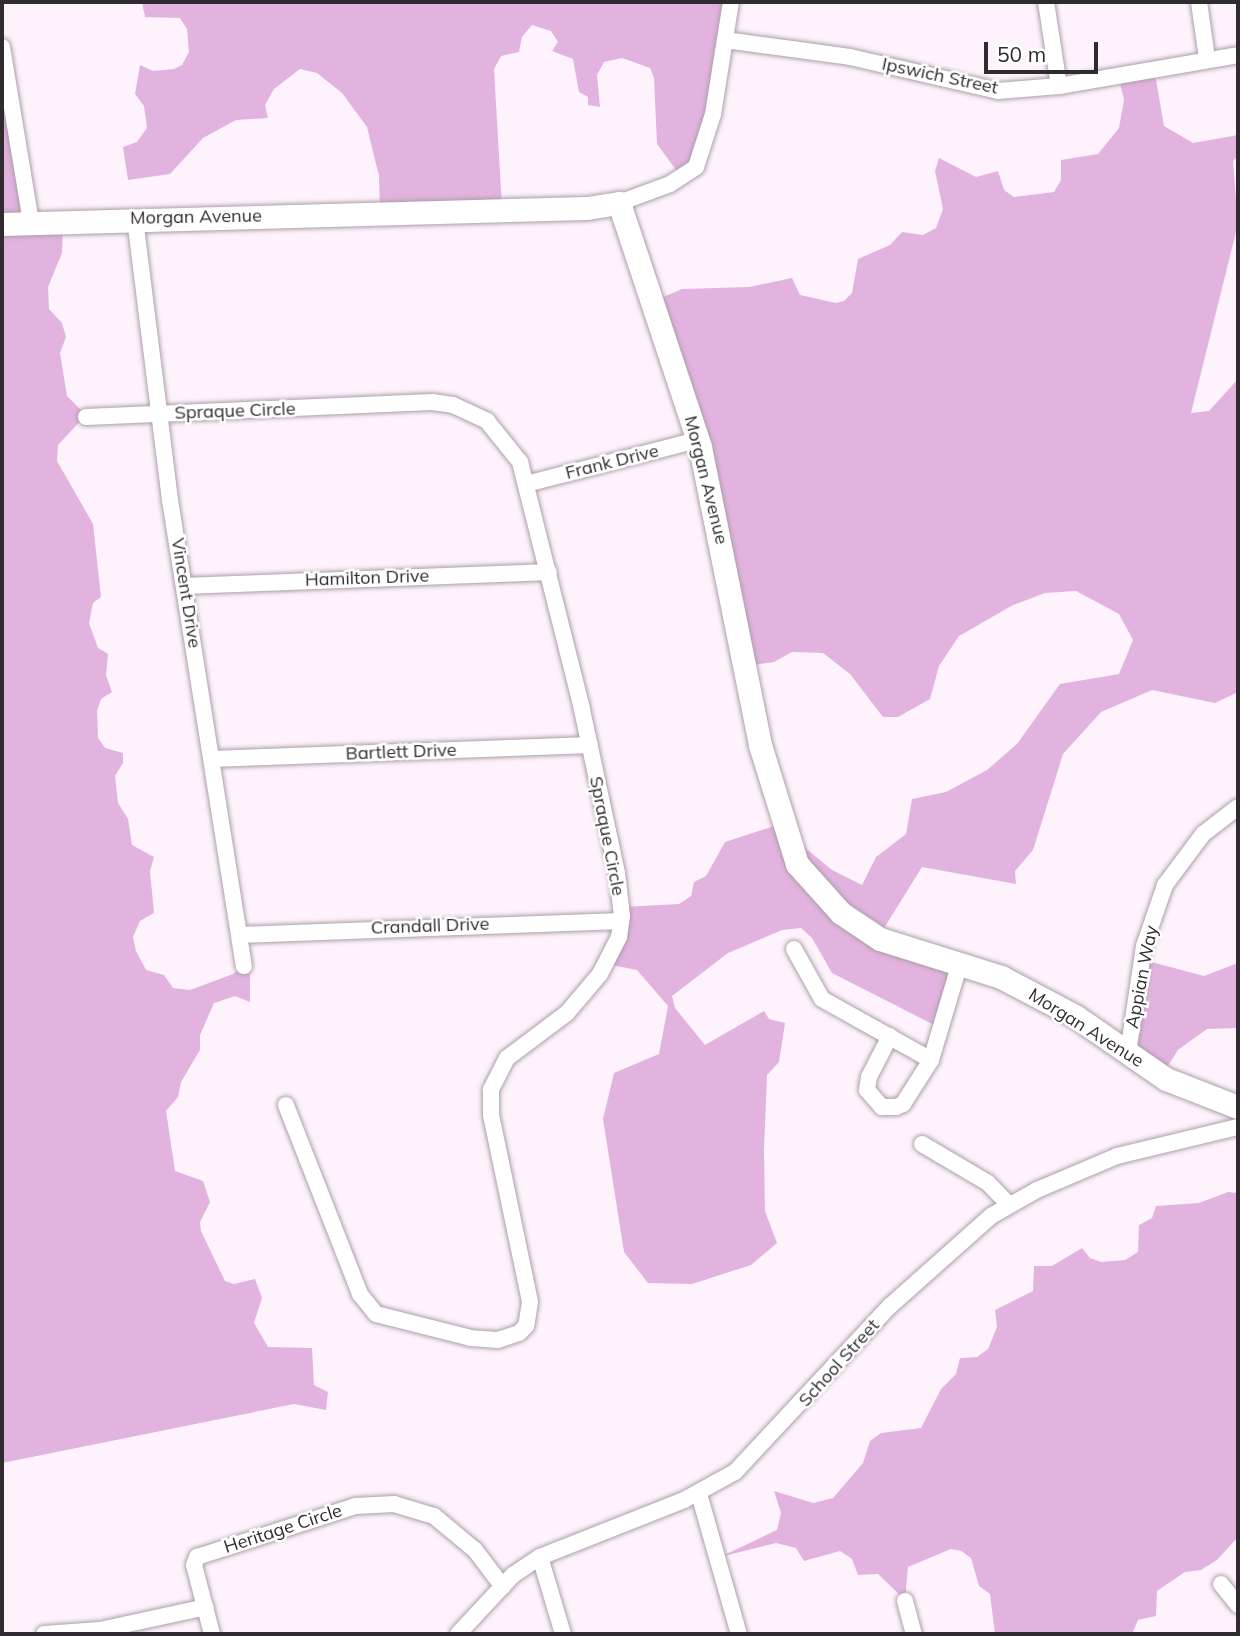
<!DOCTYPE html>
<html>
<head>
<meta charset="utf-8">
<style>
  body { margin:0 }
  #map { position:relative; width:1240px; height:1636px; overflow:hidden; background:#fef2fc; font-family:Mulish,sans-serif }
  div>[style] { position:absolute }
  .green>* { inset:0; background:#e3b3df }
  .roads { filter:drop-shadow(0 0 2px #ac9fab) drop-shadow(0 0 2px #ac9fab) }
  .street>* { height:16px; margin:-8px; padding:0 8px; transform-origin:8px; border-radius:8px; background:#fff }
  .secondary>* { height:23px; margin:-11.5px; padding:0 11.5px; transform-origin:11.5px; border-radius:11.5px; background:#fff }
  span { translate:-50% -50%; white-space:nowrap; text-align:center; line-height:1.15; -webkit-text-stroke:5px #fff; paint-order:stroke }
  .street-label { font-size:18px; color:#302b2f }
  .frame { position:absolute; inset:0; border:4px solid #302b2f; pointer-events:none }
  .scale { position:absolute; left:984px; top:42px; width:114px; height:32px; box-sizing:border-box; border:4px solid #302b2f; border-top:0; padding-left:9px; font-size:21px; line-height:24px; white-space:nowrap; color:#302b2f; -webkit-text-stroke:5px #fff; paint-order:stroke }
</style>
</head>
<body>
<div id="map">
  <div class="green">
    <div style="clip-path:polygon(142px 2px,723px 2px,731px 4px,702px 153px,679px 174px,657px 144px,654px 78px,650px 68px,622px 58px,604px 62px,597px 75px,600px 107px,588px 105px,588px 97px,579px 92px,573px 59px,552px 51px,558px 42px,551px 31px,532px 25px,522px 37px,519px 52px,501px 56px,494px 69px,502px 207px,380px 211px,379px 176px,367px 127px,342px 93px,317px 73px,300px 69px,274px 89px,265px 105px,268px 118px,236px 120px,203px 138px,170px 174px,128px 180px,123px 147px,137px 142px,147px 128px,144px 106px,135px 94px,140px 65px,153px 71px,174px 69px,182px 65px,189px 52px,187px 29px,180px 18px,145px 17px)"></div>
    <div style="clip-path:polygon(2px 43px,30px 218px,63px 223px,62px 253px,48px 287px,49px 309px,62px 323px,66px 337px,60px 353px,67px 396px,86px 415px,58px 445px,57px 461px,93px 524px,101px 597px,93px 603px,89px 623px,98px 648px,108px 654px,106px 675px,112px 692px,101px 699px,97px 711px,98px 738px,105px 748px,123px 753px,123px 763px,115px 776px,118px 803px,128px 819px,132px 845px,154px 857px,150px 871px,154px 913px,140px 921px,133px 937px,136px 951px,146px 970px,164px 975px,173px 988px,190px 990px,233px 974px,245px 964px,250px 971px,250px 1002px,235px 996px,214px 1003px,200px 1035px,200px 1050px,181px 1082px,178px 1097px,166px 1111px,175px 1171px,203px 1181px,210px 1202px,200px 1222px,201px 1231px,225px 1281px,234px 1284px,255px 1279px,262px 1298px,254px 1323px,268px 1347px,312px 1348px,314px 1385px,328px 1392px,326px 1410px,294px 1404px,2px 1463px)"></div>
    <div style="clip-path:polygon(1154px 68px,1164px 126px,1193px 143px,1238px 135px,1238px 156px,1233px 161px,1238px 224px,1191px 413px,1209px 411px,1238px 379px,1238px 692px,1215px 703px,1152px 690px,1101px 712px,1063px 754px,1033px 850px,1015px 871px,1016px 884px,922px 867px,881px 933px,954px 960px,940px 1028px,832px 973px,812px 938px,801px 928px,782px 930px,728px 953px,672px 996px,675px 1008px,705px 1045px,764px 1011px,769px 1019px,785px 1023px,779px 1062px,767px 1075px,764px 1151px,765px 1211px,777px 1243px,751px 1265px,692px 1284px,648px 1283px,624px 1252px,603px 1119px,614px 1073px,659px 1054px,668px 1006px,637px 970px,607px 964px,622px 907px,679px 904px,691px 896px,694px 882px,706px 876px,725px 842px,780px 824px,796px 828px,804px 847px,832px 870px,862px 885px,876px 857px,906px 834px,912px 799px,946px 792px,987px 770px,1017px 744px,1060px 684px,1119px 674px,1133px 640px,1119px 614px,1076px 591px,1045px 593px,1013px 605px,959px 636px,939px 666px,930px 699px,898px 717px,883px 717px,850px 674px,823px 653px,792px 652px,774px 662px,747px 666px,654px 301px,682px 289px,749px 287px,792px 278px,800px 295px,836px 303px,844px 301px,852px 293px,858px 259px,890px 245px,902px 232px,923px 235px,936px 228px,943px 209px,935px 171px,939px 158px,976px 177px,998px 171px,1004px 190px,1014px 197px,1054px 192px,1061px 180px,1061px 160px,1098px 154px,1119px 128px,1124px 100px,1118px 75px)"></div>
    <div style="clip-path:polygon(1144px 960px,1204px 976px,1238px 963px,1238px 1028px,1207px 1029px,1178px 1050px,1162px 1075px,1129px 1047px)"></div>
    <div style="clip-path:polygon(1228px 1192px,1238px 1193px,1238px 1537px,1217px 1560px,1201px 1570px,1185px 1572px,1157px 1591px,1156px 1616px,1138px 1620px,1132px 1634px,995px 1634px,990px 1594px,979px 1586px,971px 1558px,961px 1551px,951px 1549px,908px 1567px,905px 1600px,878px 1574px,858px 1575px,852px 1559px,840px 1551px,804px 1561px,796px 1548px,776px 1543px,720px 1557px,777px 1530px,781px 1513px,774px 1491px,813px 1503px,833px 1498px,863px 1463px,870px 1441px,881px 1433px,921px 1428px,941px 1389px,956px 1374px,960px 1358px,977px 1357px,988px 1349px,997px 1327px,995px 1310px,1033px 1291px,1034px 1266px,1052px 1266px,1082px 1248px,1090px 1258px,1101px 1262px,1125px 1260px,1138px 1252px,1139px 1225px,1152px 1218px,1156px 1206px,1199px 1203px)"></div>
  </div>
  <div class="roads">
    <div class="street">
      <div style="left:1046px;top:2px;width:85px;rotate:81.2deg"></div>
      <div style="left:1199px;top:2px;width:57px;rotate:81.9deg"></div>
      <div style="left:725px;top:40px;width:126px;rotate:7.7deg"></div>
      <div style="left:850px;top:57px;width:152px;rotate:12.9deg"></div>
      <div style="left:998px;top:91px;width:61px;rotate:-4.7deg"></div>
      <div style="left:1059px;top:86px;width:182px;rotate:-9.8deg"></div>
      <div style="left:2px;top:47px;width:178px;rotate:80.6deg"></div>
      <div style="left:619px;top:203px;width:54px;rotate:-20.4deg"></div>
      <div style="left:670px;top:184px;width:31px;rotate:-33deg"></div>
      <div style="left:696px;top:167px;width:56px;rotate:-72.2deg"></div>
      <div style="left:713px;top:114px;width:113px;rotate:-80.9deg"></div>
      <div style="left:135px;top:219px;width:283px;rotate:82.9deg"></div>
      <div style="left:170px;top:500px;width:472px;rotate:81deg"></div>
      <div style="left:86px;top:417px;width:346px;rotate:-2.5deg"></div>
      <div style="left:432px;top:402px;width:21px;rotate:8deg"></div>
      <div style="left:453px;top:405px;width:38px;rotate:25deg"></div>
      <div style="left:487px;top:421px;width:53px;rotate:51.2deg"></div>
      <div style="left:520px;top:462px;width:251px;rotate:75.9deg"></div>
      <div style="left:581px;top:705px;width:172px;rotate:77.9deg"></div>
      <div style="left:617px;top:873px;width:43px;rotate:83.4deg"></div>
      <div style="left:622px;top:916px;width:21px;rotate:98deg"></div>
      <div style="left:619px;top:937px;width:42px;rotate:117.2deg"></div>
      <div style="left:600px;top:974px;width:51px;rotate:130.2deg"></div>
      <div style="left:567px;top:1013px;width:75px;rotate:143.1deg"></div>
      <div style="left:507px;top:1058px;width:36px;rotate:117deg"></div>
      <div style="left:491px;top:1090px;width:25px;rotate:90deg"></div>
      <div style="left:491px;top:1115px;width:191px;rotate:78.2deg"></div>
      <div style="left:530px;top:1302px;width:24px;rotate:99deg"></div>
      <div style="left:526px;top:1326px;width:10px;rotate:135deg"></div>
      <div style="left:519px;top:1333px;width:22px;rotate:162deg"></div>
      <div style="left:498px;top:1340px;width:27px;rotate:-176deg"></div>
      <div style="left:471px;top:1338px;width:98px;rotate:-165.8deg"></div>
      <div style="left:376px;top:1314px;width:26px;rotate:-129deg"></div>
      <div style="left:360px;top:1294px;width:203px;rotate:-111.4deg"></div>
      <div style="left:526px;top:484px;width:177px;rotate:-14.4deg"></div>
      <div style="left:185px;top:586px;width:364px;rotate:-2.2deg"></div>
      <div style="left:212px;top:759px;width:378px;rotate:-2.1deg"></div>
      <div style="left:240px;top:935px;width:380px;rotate:-2.1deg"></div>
      <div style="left:794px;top:949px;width:57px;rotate:60.8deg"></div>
      <div style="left:822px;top:999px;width:125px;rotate:29.2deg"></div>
      <div style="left:890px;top:1036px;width:46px;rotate:117.1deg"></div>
      <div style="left:869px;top:1077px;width:13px;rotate:99deg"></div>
      <div style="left:867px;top:1090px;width:23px;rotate:49deg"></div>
      <div style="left:882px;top:1107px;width:14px"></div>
      <div style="left:896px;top:1107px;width:8px;rotate:-23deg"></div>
      <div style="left:903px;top:1104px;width:52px;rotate:-57.5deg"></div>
      <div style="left:931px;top:1060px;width:101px;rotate:-73.4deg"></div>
      <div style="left:1128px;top:1053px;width:108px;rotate:-81.5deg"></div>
      <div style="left:1144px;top:946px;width:65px;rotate:-71deg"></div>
      <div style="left:1165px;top:885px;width:64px;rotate:-53.3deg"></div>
      <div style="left:1203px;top:834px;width:44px;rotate:-37.6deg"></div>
      <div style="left:922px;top:1144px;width:77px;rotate:30.6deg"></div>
      <div style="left:988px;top:1183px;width:30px;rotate:46deg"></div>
      <div style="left:699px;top:1494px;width:146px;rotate:74.1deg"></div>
      <div style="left:540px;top:1557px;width:80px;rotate:73.4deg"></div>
      <div style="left:1221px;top:1584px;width:27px;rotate:51deg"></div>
      <div style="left:905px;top:1601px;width:34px;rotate:75deg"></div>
      <div style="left:44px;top:1634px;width:56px;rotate:-4.1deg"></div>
      <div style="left:100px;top:1630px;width:108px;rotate:-12.2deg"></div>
      <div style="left:212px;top:1634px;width:71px;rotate:-104.6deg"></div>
      <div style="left:194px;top:1565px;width:9px;rotate:-69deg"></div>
      <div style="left:197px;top:1557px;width:167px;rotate:-17.8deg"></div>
      <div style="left:356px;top:1506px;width:38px;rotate:-3deg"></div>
      <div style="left:394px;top:1504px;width:42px;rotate:16.7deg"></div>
      <div style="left:434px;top:1516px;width:53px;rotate:39.7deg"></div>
      <div style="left:475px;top:1550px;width:46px;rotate:52.9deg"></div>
      <div style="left:458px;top:1634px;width:81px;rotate:-47deg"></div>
      <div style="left:513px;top:1575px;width:32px;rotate:-34deg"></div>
      <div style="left:540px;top:1557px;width:155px;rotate:-21.6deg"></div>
      <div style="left:684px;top:1500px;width:58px;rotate:-28.8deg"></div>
      <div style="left:735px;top:1472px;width:227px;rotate:-47deg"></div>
      <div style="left:890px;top:1306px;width:135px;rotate:-41.7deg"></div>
      <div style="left:991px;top:1216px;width:53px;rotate:-29.5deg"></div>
      <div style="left:1037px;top:1190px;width:87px;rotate:-23deg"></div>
      <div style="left:1117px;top:1156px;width:124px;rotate:-13.5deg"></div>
    </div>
    <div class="secondary">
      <div style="left:2px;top:224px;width:585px;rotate:-1.57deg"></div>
      <div style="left:587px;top:208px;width:32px;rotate:-9deg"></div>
      <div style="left:619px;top:203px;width:257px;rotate:71.6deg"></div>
      <div style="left:700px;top:447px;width:304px;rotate:78.6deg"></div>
      <div style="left:760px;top:745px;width:125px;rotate:72.7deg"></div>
      <div style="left:797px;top:864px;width:66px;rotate:48.1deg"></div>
      <div style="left:841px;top:913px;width:47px;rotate:33.7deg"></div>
      <div style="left:880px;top:939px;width:127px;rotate:17.4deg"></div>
      <div style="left:1001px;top:977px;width:84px;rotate:27.8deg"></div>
      <div style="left:1075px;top:1016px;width:111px;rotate:34.7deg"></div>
      <div style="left:1166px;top:1079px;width:77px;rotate:21.3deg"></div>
    </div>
  </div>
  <div class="street-label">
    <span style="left:940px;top:76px;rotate:12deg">Ipswich Street</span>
    <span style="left:196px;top:217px;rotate:-1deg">Morgan Avenue</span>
    <span style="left:235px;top:411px;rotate:-2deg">Spraque Circle</span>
    <span style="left:612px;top:462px;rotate:-14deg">Frank Drive</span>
    <span style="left:706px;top:480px;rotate:76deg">Morgan Avenue</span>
    <span style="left:367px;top:578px;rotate:-2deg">Hamilton Drive</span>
    <span style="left:186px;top:593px;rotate:81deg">Vincent Drive</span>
    <span style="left:401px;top:752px;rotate:-2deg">Bartlett Drive</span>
    <span style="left:607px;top:836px;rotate:79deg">Spraque Circle</span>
    <span style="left:430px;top:926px;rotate:-2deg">Crandall Drive</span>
    <span style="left:1142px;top:977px;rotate:-79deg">Appian Way</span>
    <span style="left:1086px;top:1028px;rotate:32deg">Morgan Avenue</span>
    <span style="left:839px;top:1363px;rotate:-48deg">School Street</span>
    <span style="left:283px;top:1529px;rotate:-18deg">Heritage Circle</span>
  </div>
  <div class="frame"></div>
  <div class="scale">50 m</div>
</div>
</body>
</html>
